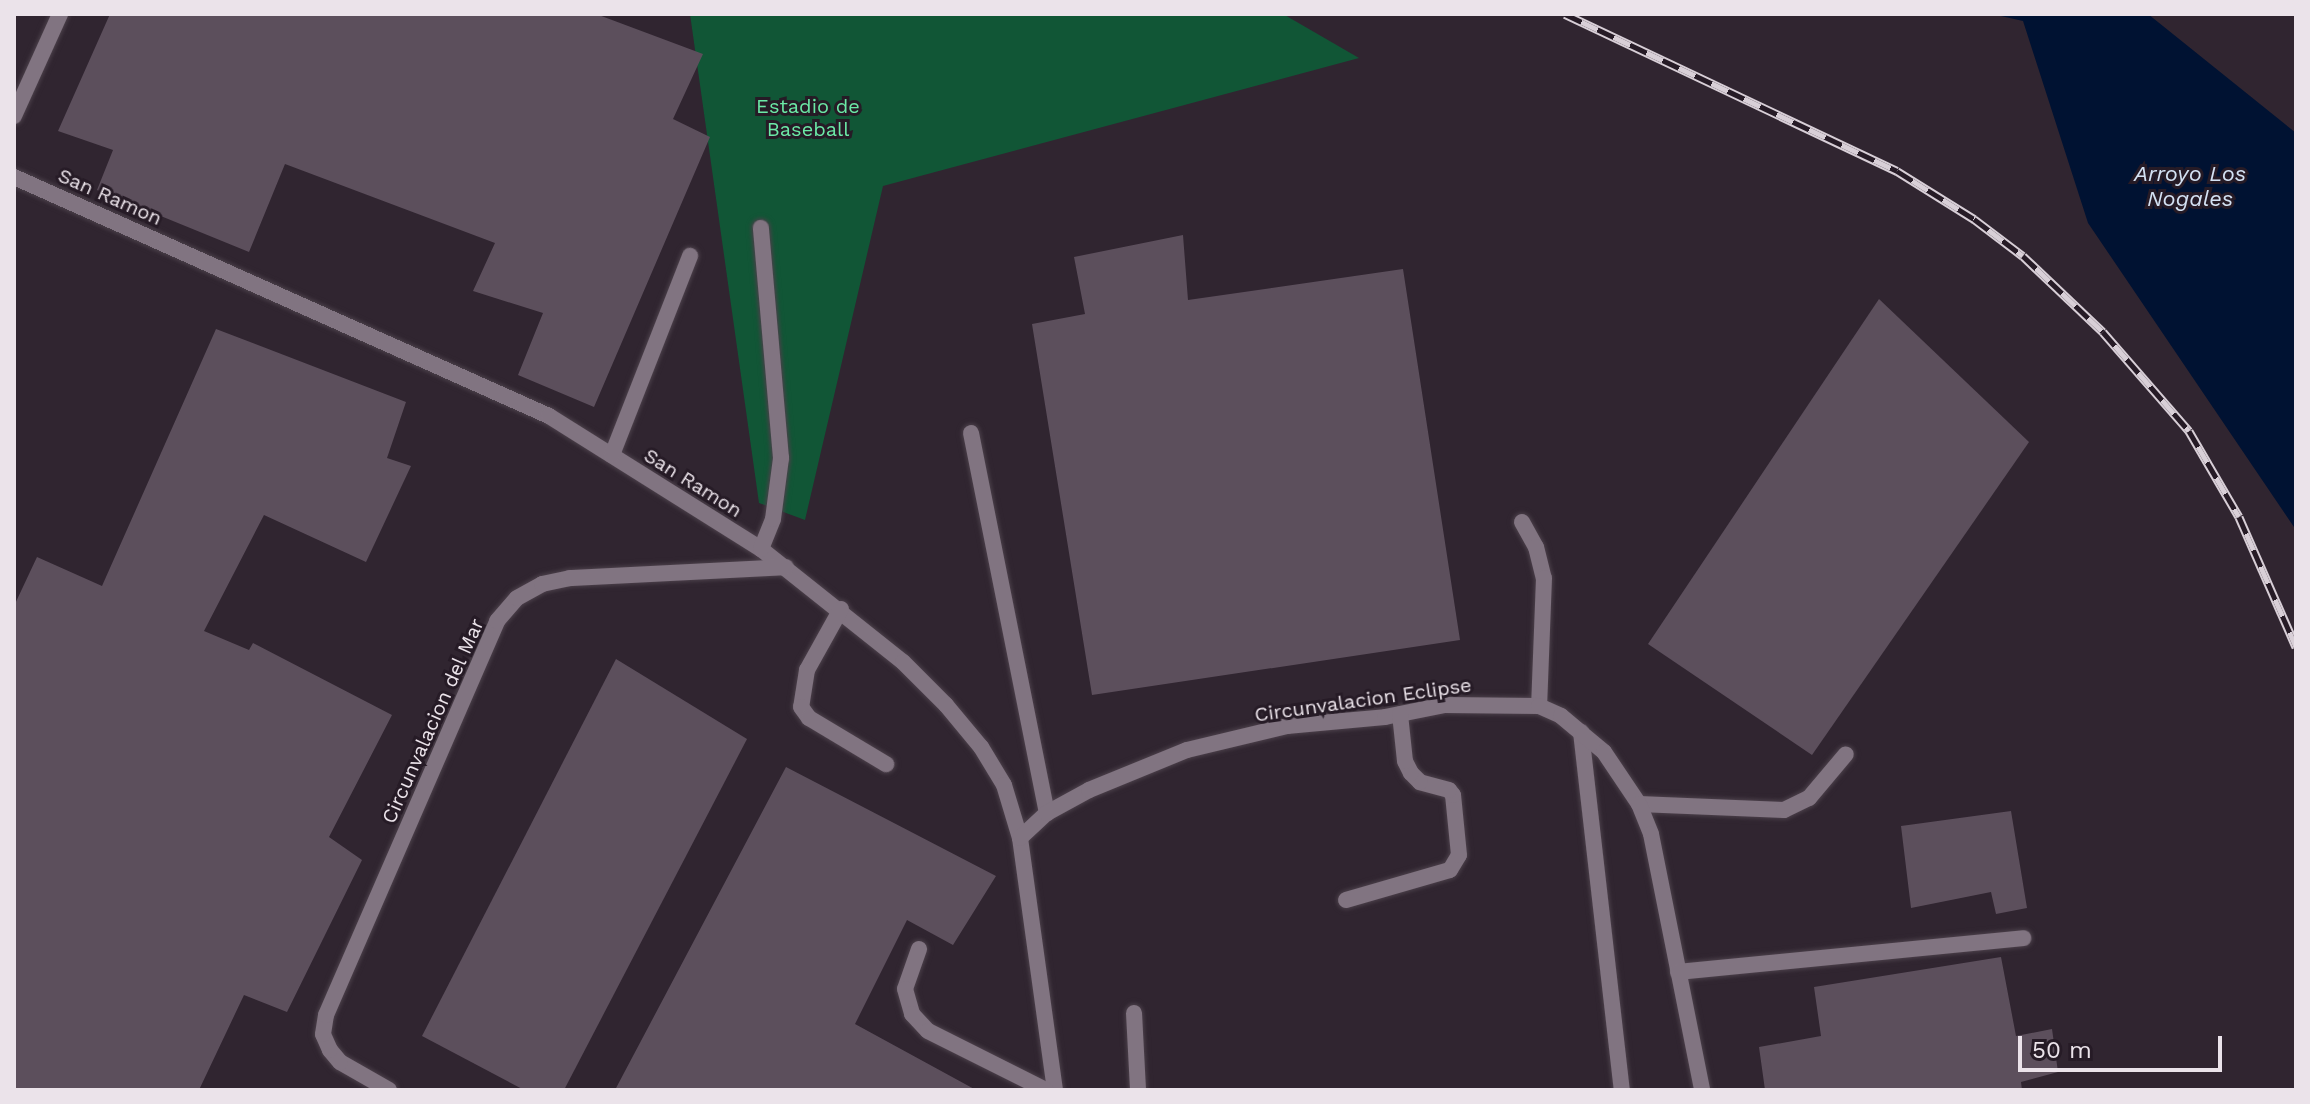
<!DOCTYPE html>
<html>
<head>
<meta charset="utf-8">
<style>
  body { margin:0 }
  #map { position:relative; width:2310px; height:1104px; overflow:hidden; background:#302530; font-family:"Work Sans",sans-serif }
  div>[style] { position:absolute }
  .green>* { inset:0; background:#115636 }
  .water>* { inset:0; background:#001232 }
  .building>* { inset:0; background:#5c4f5c }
  .roads { filter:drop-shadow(0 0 2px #4b404a) drop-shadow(0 0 2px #4b404a) }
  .service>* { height:16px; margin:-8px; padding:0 8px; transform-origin:8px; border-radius:8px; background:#817481 }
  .rail>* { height:9px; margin-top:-4.5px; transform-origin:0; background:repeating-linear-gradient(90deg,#261b26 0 18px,#d8cfd7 0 36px); box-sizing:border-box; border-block:2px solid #d8cfd7 }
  span { translate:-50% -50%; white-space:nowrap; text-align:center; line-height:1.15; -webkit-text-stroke:6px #261b26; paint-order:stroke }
  .park-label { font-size:20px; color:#6be9a6 }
  .street-label { font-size:20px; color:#ebe3ea }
  .water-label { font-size:22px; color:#d4e2f4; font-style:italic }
  .frame { position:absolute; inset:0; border:16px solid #ebe3ea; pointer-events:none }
  .scale { position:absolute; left:2018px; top:1036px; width:204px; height:36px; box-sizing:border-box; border:4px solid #ebe3ea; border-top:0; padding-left:10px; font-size:24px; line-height:28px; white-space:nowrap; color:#ebe3ea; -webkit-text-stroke:6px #261b26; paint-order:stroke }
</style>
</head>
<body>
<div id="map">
  <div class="green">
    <div style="clip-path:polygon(690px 14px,1283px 14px,1359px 58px,883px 186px,805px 520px,759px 503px)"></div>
  </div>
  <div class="water">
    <div style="clip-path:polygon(1992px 14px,2148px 14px,2296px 133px,2296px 530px,2088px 223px,2023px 21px)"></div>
  </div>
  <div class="building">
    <div style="clip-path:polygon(110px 14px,596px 14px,703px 54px,673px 119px,710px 137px,594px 407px,518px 375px,543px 313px,473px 291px,495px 243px,285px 164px,249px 252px,97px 190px,113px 150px,58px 131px)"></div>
    <div style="clip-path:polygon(1183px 235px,1188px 300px,1403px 269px,1460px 640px,1092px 695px,1032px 324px,1085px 314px,1074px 257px)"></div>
    <div style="clip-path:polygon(1879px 299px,2029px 442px,1812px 755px,1648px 644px)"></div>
    <div style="clip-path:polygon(216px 329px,406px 402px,387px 458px,411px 466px,366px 562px,264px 515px,204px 631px,249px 650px,253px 643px,392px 715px,329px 837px,362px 860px,287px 1012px,244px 995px,199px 1090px,14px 1090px,14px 606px,37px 557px,102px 586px)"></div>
    <div style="clip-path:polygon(616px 659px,747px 739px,564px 1090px,524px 1090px,422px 1036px)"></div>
    <div style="clip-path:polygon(786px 767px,996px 876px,953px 945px,907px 920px,855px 1024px,976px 1090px,615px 1090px)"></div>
    <div style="clip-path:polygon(2011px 811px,2027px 908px,1996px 914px,1991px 892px,1911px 908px,1901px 826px)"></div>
    <div style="clip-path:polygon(2001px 957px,2016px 1036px,2052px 1029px,2058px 1072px,2021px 1082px,2022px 1090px,1765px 1090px,1759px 1047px,1821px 1036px,1814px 987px)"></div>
  </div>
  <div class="roads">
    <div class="service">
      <div style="left:14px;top:116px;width:112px;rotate:-65.7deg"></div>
      <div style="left:14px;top:177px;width:586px;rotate:24.07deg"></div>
      <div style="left:549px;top:416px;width:250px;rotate:32.1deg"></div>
      <div style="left:761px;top:549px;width:181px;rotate:38.5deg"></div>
      <div style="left:903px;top:662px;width:61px;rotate:45deg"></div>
      <div style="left:946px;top:705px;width:55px;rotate:50.2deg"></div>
      <div style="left:981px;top:747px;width:44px;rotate:58.8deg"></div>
      <div style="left:1004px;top:785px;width:55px;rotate:73.2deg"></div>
      <div style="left:1020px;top:838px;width:254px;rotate:82.1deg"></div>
      <div style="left:971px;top:433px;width:388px;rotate:78.7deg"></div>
      <div style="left:612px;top:455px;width:214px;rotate:-68.6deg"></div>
      <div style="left:1522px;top:522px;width:29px;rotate:61deg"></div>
      <div style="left:1536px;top:547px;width:32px;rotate:76deg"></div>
      <div style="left:1544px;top:578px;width:128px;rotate:92.2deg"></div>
      <div style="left:761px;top:549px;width:32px;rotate:-68deg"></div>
      <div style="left:773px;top:519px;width:62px;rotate:-82.5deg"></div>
      <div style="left:781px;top:458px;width:231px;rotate:-95deg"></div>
      <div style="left:841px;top:609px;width:70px;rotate:119.1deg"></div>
      <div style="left:807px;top:670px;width:37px;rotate:99deg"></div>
      <div style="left:801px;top:707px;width:14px;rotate:54deg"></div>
      <div style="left:809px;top:718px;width:90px;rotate:30.9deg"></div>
      <div style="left:1581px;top:732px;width:360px;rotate:83.5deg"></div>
      <div style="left:1639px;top:804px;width:145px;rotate:2.4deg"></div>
      <div style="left:1784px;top:810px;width:28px;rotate:-26deg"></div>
      <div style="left:1809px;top:798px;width:57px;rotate:-49.9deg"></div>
      <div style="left:1020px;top:838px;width:37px;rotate:-43deg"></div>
      <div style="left:1047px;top:813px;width:48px;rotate:-28.7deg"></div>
      <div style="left:1089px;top:790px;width:106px;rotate:-22.2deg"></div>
      <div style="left:1187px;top:750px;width:103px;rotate:-13.5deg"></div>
      <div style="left:1287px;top:726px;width:98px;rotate:-5.2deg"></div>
      <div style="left:1385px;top:717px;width:60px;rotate:-11.5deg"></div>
      <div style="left:1444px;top:705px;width:95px;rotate:0.6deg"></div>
      <div style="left:1539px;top:706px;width:24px;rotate:24deg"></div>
      <div style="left:1561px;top:716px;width:56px;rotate:39.9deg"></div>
      <div style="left:1604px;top:752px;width:63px;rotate:56.1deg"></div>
      <div style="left:1639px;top:804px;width:32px;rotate:68deg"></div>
      <div style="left:1651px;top:834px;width:261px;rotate:78.7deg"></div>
      <div style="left:1346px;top:900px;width:108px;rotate:-16.1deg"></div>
      <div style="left:1450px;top:870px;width:17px;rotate:-59deg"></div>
      <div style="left:1459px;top:855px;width:60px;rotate:-95.7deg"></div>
      <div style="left:1453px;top:795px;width:6px;rotate:-129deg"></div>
      <div style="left:1449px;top:790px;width:30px;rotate:-165deg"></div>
      <div style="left:1420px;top:782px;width:13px;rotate:-135deg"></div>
      <div style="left:1411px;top:773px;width:13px;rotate:-117deg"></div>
      <div style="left:1405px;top:761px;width:47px;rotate:-96.1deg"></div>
      <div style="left:919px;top:949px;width:42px;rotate:109.3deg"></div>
      <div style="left:905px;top:989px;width:26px;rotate:74deg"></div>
      <div style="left:912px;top:1014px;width:23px;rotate:47deg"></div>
      <div style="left:928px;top:1031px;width:132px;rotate:26.6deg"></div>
      <div style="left:1678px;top:972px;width:347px;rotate:-5.6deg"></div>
      <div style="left:1134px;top:1013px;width:77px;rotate:87deg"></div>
      <div style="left:389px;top:1090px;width:56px;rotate:-150.3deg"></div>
      <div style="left:340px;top:1062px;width:16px;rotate:-130deg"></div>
      <div style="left:330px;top:1050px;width:17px;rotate:-114deg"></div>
      <div style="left:323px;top:1034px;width:19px;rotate:-81deg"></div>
      <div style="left:326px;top:1015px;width:430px;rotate:-66.5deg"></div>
      <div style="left:497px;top:621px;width:30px;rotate:-49deg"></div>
      <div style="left:517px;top:598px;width:29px;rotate:-29deg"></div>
      <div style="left:542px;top:584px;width:29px;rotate:-12deg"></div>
      <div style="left:570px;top:578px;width:216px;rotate:-2.9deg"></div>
    </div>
  </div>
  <div class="rail">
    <div style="left:1565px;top:14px;width:367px;rotate:25.3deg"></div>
    <div style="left:1897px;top:171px;width:91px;rotate:31.9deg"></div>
    <div style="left:1974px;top:219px;width:61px;rotate:37.1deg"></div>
    <div style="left:2023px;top:256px;width:110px;rotate:43.5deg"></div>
    <div style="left:2103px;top:332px;width:131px;rotate:49deg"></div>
    <div style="left:2189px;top:431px;width:99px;rotate:59.8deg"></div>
    <div style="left:2239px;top:517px;width:142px;rotate:66.3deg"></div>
  </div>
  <div class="park-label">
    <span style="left:808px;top:118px">Estadio de<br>Baseball</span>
  </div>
  <div class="street-label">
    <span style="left:110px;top:197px;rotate:24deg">San Ramon</span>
    <span style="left:693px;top:483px;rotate:32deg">San Ramon</span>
    <span style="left:1363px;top:700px;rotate:-8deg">Circunvalacion Eclipse</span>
    <span style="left:433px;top:721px;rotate:-66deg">Circunvalacion del Mar</span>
  </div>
  <div class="water-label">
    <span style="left:2190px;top:186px">Arroyo Los<br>Nogales</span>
  </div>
  <div class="frame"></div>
  <div class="scale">50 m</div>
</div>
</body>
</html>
